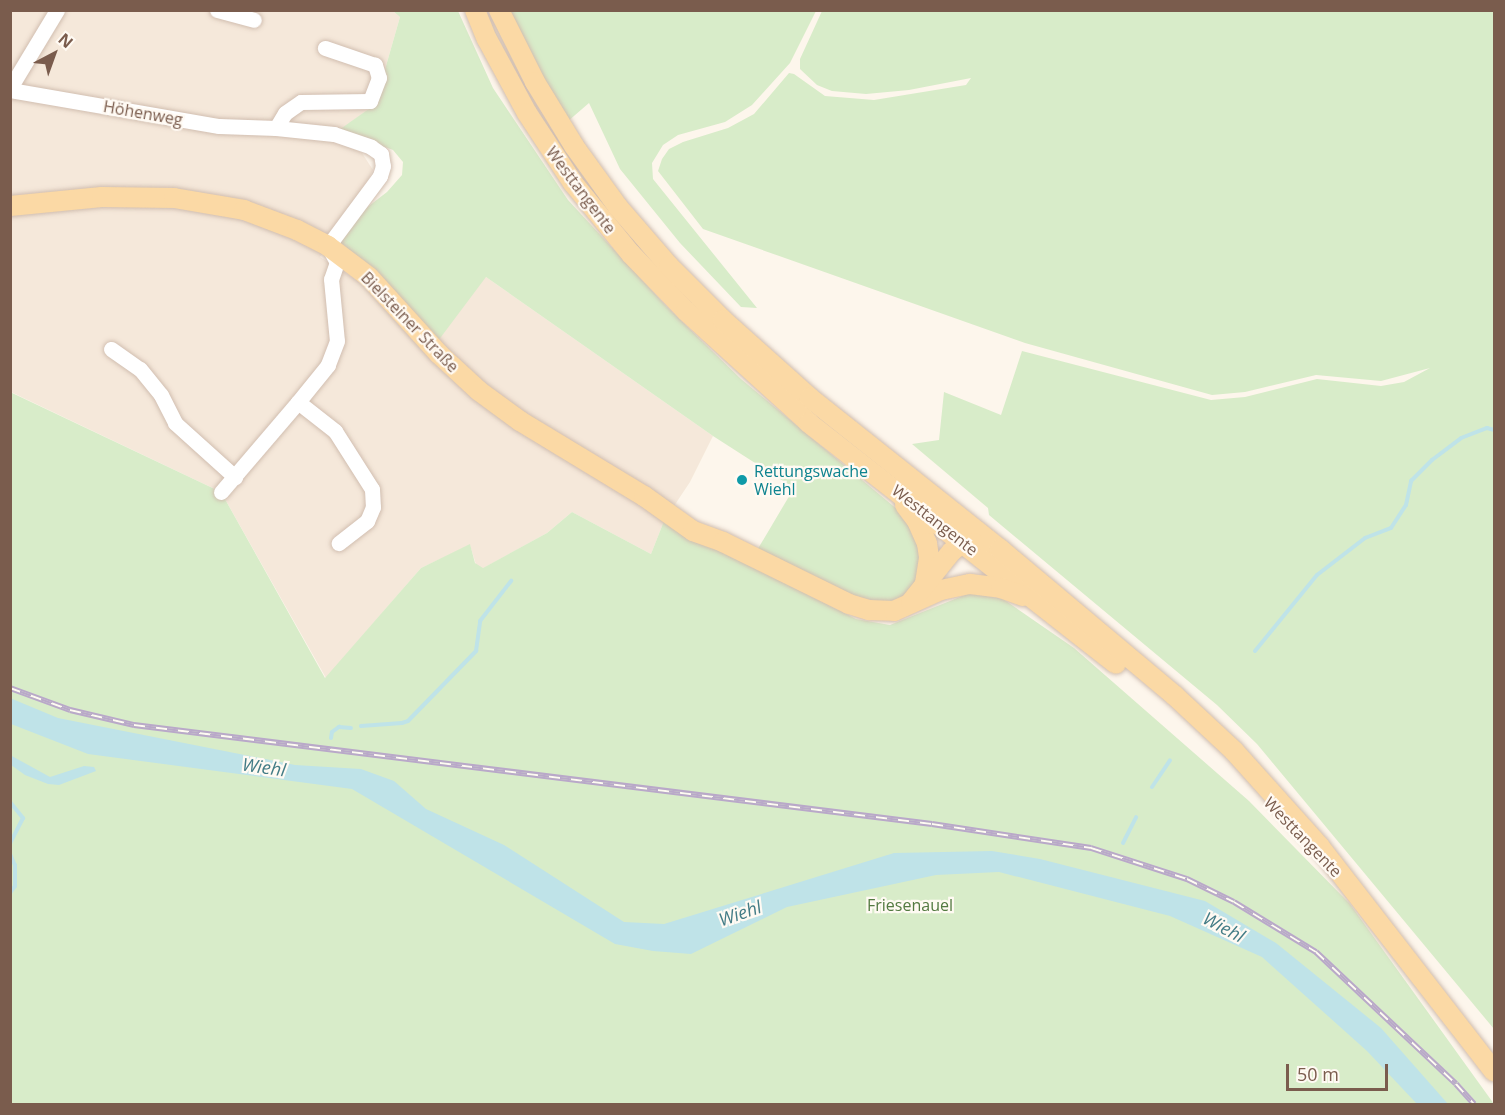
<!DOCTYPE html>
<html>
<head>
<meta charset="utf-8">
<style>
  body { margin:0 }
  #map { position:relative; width:1505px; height:1115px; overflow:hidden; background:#fdf6ec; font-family:"Open Sans",sans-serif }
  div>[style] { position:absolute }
  .residential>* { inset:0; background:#f5e8da }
  .green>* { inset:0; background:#d8ecc9 }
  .water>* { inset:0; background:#bfe3e8 }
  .stream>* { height:4px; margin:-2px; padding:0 2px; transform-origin:2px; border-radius:2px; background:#bfe3e8 }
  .roads { filter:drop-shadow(0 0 2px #d1beb0) drop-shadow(0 0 2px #d1beb0) }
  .minor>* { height:15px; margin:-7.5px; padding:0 7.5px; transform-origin:7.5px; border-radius:7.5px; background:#fff }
  .major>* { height:20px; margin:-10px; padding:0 10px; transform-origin:10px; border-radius:10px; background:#fbd9a5 }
  .rail>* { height:6px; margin-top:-3px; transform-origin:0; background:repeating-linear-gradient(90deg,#fffaf3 0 11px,#b9a8c9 0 22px); box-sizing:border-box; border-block:2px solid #b9a8c9 }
  .dots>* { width:16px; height:16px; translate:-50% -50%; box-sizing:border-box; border:3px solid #fffaf3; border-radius:50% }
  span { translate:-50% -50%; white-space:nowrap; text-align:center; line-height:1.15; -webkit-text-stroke:4.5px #fffaf3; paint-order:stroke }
  .street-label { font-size:16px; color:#7a5c4d }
  .culture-label { font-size:16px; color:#0d838f }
  .left { translate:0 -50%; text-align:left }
  .park-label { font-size:16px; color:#537a41 }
  .water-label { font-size:18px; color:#437c86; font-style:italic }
  .frame { position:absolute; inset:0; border:12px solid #7a5c4d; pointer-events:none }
  .north { position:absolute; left:24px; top:24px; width:60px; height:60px; -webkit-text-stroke:4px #fffaf3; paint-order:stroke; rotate:41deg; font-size:16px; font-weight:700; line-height:24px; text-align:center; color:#7a5c4d }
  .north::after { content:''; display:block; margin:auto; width:21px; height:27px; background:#7a5c4d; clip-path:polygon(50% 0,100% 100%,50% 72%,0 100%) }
  .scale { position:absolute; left:1286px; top:1064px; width:102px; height:27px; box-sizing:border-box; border:3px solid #7a5c4d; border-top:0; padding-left:8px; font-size:18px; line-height:21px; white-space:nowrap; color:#7a5c4d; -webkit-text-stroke:4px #fffaf3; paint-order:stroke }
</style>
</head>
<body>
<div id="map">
  <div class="residential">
    <div style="clip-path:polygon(10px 11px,393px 11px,400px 17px,380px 87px,370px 108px,331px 137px,362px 153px,373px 170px,361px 195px,320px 257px,361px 283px,386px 307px,486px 277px,713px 436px,690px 482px,664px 521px,651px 554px,572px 512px,547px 533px,478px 571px,470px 545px,421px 568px,326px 678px,221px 492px,11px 392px)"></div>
  </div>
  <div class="green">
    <div style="clip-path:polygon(393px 11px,458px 11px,493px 88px,568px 200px,666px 306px,741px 379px,910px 520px,922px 552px,917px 583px,900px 600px,878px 604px,848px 596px,756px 552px,794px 488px,713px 436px,486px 277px,438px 341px,340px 244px,339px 238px,361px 212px,387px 192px,402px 175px,403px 162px,393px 150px,339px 130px,370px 108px,380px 87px,400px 17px)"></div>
    <div style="clip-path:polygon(507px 11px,816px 11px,790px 63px,752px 105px,725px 122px,678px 135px,663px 145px,652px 163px,653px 179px,757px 308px,741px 307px,680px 243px,620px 169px,589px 103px,567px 122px)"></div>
    <div style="clip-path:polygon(822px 11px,1494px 11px,1494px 1029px,1257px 744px,1217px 705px,989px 515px,988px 508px,912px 444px,939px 440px,944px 392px,1001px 415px,1022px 351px,1211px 400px,1245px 397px,1317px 379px,1381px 386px,1404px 382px,1430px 368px,1381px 381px,1316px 375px,1245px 392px,1212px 395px,1025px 343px,703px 229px,658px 171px,662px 159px,669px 149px,683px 142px,728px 128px,754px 114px,789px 73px,794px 74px,825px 96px,874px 100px,966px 85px,971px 78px,909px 90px,866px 94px,832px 91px,817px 85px,800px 69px,800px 59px)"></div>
    <div style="clip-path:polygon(10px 392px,221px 492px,325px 678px,421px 568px,470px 544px,475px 563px,483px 568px,547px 533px,572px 512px,651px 554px,664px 521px,856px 619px,890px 625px,970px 593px,1003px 599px,1074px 648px,1249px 801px,1350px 904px,1494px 1104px,11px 1104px)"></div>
  </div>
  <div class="water">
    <div style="clip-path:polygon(10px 698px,58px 718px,295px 765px,361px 769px,394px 781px,426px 809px,504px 845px,624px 922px,664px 924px,894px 853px,992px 851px,1040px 859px,1205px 901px,1276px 943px,1381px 1028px,1448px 1104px,1417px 1104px,1367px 1051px,1262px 957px,1170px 916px,999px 872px,936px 875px,787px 907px,691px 954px,653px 951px,615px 944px,352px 789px,88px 754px,11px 724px)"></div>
    <div style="clip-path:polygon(10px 755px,50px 777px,84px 766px,94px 767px,96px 771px,59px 785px,48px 784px,25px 775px,11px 765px)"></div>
  </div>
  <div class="stream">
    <div style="left:1255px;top:651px;width:98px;rotate:-50.8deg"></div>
    <div style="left:1317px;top:575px;width:61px;rotate:-37.6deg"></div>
    <div style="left:1365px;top:538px;width:28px;rotate:-21deg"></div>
    <div style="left:1391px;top:528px;width:27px;rotate:-57deg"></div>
    <div style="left:1406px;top:505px;width:25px;rotate:-78deg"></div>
    <div style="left:1411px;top:481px;width:30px;rotate:-45deg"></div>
    <div style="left:1432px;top:460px;width:36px;rotate:-37deg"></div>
    <div style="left:1461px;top:438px;width:28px;rotate:-21deg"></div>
    <div style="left:1487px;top:428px;width:7px;rotate:16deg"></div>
    <div style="left:361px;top:726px;width:41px;rotate:-4.2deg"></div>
    <div style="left:402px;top:723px;width:6px;rotate:-18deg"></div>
    <div style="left:408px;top:721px;width:98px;rotate:-45.8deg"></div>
    <div style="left:476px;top:651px;width:30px;rotate:-82deg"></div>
    <div style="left:480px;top:621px;width:51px;rotate:-52.2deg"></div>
    <div style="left:331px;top:738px;width:6px;rotate:-81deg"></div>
    <div style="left:332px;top:732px;width:9px;rotate:-36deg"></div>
    <div style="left:339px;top:727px;width:12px;rotate:5deg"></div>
    <div style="left:1152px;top:787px;width:32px;rotate:-56deg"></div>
    <div style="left:10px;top:802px;width:21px;rotate:51deg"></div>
    <div style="left:23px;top:818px;width:28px;rotate:117deg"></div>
    <div style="left:1123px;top:843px;width:29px;rotate:-63deg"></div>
    <div style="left:10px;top:854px;width:12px;rotate:66deg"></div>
    <div style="left:15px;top:865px;width:21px;rotate:90deg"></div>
    <div style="left:15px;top:886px;width:9px;rotate:126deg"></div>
  </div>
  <div class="roads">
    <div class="minor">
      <div style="left:217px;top:10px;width:38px;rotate:15deg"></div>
      <div style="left:10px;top:88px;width:91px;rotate:-58.9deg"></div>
      <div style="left:10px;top:90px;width:212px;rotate:9.8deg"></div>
      <div style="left:219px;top:126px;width:57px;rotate:2deg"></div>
      <div style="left:276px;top:128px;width:58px;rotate:5.9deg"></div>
      <div style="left:334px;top:134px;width:39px;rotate:19deg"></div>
      <div style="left:371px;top:147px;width:12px;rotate:35deg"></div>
      <div style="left:381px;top:154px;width:12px;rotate:81deg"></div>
      <div style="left:383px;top:166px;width:10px;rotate:107deg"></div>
      <div style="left:380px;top:176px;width:87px;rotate:126.6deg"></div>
      <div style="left:328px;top:246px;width:18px;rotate:61deg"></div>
      <div style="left:337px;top:262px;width:18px;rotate:109deg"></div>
      <div style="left:331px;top:279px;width:62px;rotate:84.5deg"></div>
      <div style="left:337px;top:341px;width:26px;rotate:111deg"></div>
      <div style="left:328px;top:365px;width:48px;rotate:129deg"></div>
      <div style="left:298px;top:402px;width:47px;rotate:38.1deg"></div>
      <div style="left:335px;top:431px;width:69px;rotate:57.5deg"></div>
      <div style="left:372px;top:489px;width:18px;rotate:87deg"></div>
      <div style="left:373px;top:507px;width:15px;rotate:113deg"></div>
      <div style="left:367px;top:521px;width:36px;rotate:142deg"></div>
      <div style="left:276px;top:128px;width:17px;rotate:-59deg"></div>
      <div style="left:285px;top:113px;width:19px;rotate:-35deg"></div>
      <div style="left:301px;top:102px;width:69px;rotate:-0.8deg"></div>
      <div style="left:370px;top:101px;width:25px;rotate:-69deg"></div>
      <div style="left:379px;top:78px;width:14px;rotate:-107deg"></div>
      <div style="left:375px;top:65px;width:53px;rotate:-161.2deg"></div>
      <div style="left:111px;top:349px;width:35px;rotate:35deg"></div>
      <div style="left:140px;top:369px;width:33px;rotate:51deg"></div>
      <div style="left:161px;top:395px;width:31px;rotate:63deg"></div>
      <div style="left:175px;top:423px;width:81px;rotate:42deg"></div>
      <div style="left:221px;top:492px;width:118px;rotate:-49.5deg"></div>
    </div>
    <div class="major">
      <div style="left:475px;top:10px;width:31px;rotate:68deg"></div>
      <div style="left:487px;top:39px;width:84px;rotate:61.6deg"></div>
      <div style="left:527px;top:113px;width:84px;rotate:56.7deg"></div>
      <div style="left:573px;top:183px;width:92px;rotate:50.8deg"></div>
      <div style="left:631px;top:254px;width:79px;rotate:46deg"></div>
      <div style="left:686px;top:311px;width:166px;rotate:42.3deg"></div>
      <div style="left:809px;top:423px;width:390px;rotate:38.1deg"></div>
      <div style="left:499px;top:10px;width:80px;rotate:63.4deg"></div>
      <div style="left:535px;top:82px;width:75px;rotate:58.6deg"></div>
      <div style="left:574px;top:146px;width:75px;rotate:54.2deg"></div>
      <div style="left:618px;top:207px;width:78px;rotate:49.2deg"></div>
      <div style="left:669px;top:266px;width:76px;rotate:45deg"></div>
      <div style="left:723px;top:320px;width:117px;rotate:41.9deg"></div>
      <div style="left:810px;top:398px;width:243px;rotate:38.5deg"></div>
      <div style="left:1000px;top:549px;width:227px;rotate:40deg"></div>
      <div style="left:1174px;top:695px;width:82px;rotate:43deg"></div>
      <div style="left:1234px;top:751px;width:129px;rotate:48.1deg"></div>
      <div style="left:1320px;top:847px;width:284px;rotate:52.2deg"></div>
      <div style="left:10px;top:206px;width:92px;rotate:-5.6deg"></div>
      <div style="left:102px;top:197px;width:72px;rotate:0.8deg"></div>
      <div style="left:174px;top:198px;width:71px;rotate:9.7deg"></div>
      <div style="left:244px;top:210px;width:57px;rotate:20.7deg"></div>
      <div style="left:297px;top:230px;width:35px;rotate:27deg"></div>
      <div style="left:328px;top:246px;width:51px;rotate:37.1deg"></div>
      <div style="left:369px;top:277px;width:104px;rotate:47.7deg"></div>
      <div style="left:439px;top:354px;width:54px;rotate:42.8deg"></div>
      <div style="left:479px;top:391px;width:51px;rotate:36.2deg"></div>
      <div style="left:520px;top:421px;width:145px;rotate:31.2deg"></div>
      <div style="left:644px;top:496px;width:60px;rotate:35.5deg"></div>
      <div style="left:693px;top:531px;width:32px;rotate:20deg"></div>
      <div style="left:723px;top:542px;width:140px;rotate:26.2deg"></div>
      <div style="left:849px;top:604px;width:21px;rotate:17deg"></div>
      <div style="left:869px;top:610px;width:25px;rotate:2deg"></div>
      <div style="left:894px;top:611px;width:51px;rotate:-24.1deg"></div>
      <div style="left:941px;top:590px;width:30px;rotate:-12deg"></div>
      <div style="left:970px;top:584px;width:31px;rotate:7deg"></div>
      <div style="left:1001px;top:588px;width:23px;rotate:20deg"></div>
      <div style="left:905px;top:505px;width:20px;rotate:53deg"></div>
      <div style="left:917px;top:521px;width:24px;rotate:66deg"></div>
      <div style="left:927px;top:543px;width:15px;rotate:82deg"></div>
      <div style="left:929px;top:558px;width:25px;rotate:99deg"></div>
      <div style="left:911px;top:602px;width:65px;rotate:-51.2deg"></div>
      <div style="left:952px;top:551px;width:9px;rotate:-36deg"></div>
      <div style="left:959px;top:546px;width:15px;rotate:-11deg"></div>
    </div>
  </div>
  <div class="rail">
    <div style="left:10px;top:688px;width:64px;rotate:20.1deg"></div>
    <div style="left:70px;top:710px;width:66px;rotate:13.2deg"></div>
    <div style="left:134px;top:725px;width:804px;rotate:7.07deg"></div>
    <div style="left:932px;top:824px;width:161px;rotate:8.6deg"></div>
    <div style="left:1091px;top:848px;width:101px;rotate:17.9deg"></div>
    <div style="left:1187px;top:879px;width:52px;rotate:26.1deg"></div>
    <div style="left:1234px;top:902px;width:96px;rotate:31.4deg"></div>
    <div style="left:1316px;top:952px;width:192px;rotate:43.3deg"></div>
    <div style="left:1456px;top:1084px;width:27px;rotate:48deg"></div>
  </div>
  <div class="dots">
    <div style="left:742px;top:480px;background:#0f9aa8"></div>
  </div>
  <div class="street-label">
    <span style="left:143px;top:113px;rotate:10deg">Höhenweg</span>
    <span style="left:581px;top:190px;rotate:53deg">Westtangente</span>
    <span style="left:410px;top:322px;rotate:46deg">Bielsteiner Straße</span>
    <span style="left:935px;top:520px;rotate:38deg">Westtangente</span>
    <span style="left:1303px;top:837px;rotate:46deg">Westtangente</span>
  </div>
  <div class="culture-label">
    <span class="left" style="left:754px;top:480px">Rettungswache<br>Wiehl</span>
  </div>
  <div class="park-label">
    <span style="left:910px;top:905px">Friesenauel</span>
  </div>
  <div class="water-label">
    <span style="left:264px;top:767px;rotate:8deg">Wiehl</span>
    <span style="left:740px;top:913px;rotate:-19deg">Wiehl</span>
    <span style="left:1224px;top:927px;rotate:28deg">Wiehl</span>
  </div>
  <div class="frame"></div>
  <div class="north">N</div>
  <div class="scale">50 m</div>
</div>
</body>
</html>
